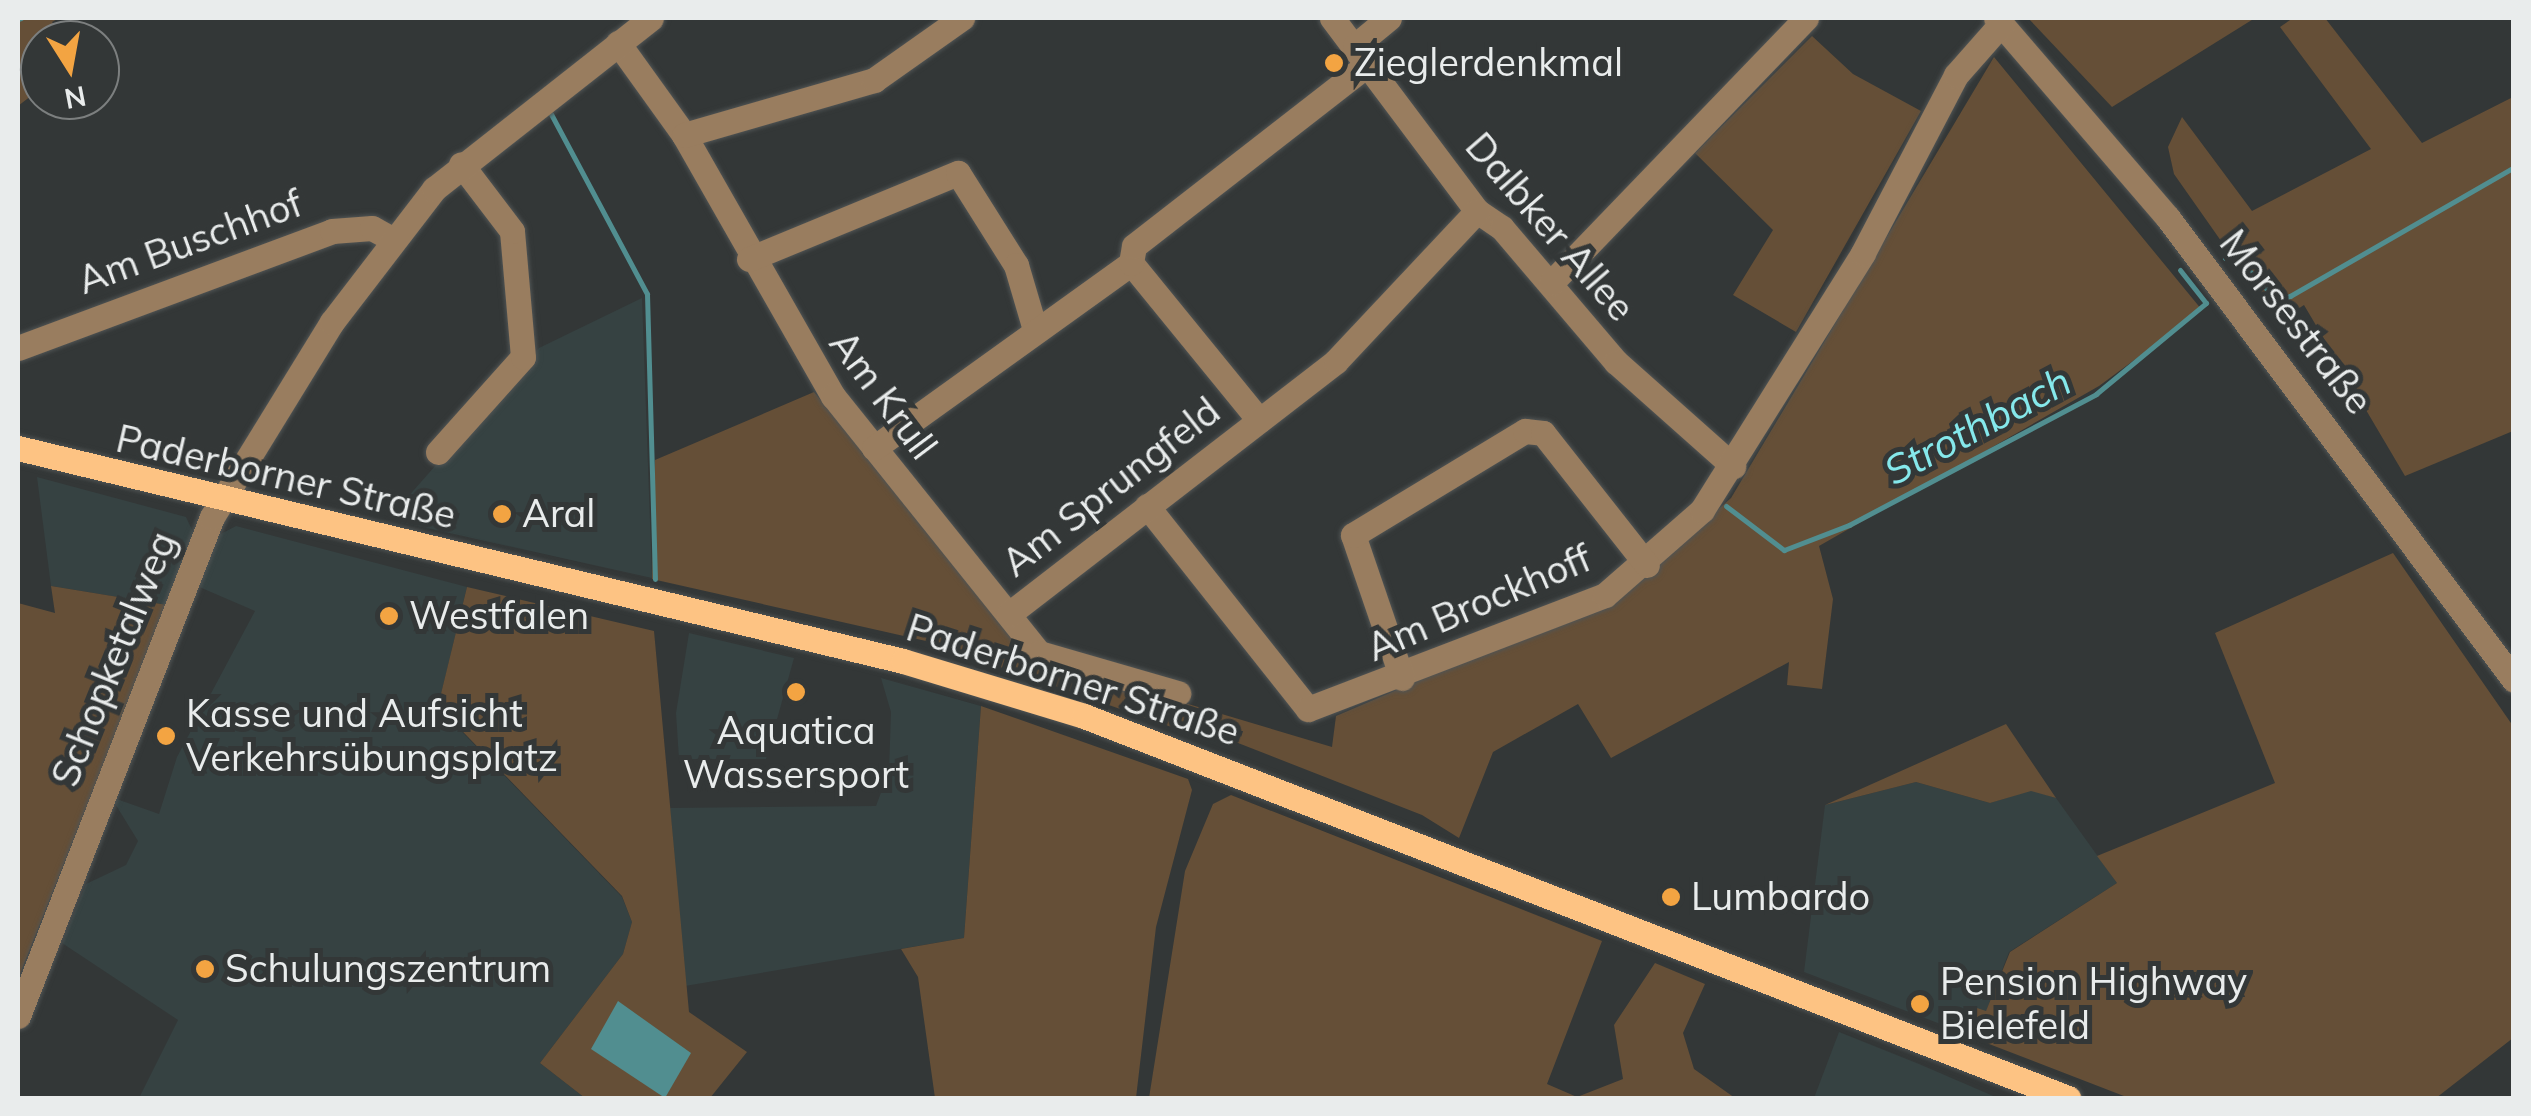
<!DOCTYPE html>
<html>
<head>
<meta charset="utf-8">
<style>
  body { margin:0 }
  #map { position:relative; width:2531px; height:1116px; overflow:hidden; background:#333737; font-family:Mulish,sans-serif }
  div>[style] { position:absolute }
  .built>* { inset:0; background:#364242 }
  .green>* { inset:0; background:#654f37 }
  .water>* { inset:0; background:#518e90 }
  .stream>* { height:5px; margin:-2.5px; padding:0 2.5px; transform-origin:2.5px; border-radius:2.5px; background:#518e90 }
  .roads { filter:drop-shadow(0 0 2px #505454) drop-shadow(0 0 2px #505454) }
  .minor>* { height:25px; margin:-12.5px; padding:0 12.5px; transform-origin:12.5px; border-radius:12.5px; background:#997d5f }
  .major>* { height:25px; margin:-12.5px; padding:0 12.5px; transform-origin:12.5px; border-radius:12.5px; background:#fdc383 }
  .dots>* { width:28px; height:28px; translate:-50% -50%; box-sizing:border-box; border:5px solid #333737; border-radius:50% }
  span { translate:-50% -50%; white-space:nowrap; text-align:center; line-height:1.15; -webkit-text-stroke:10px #333737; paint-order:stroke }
  .poi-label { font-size:38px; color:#e9ecec }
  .left { translate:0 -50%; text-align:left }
  .street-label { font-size:38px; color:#e9ecec }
  .water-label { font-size:40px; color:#85e8eb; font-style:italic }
  .frame { position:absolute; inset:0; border:20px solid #e9ecec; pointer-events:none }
  .north { position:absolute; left:20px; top:20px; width:100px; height:100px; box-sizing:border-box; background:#333737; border:2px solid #7c7f7f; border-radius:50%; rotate:169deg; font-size:28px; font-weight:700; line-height:40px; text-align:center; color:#e9ecec }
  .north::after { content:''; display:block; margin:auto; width:35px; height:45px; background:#f3a442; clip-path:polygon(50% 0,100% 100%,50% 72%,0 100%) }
</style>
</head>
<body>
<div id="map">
  <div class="built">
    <div style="clip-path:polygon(642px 298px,652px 578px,400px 522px,406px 499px,539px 348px)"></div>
    <div style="clip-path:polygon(37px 477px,186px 517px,193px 532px,167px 605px,51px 586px)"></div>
    <div style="clip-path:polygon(236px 526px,467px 587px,438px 707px,622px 897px,632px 922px,623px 954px,540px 1063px,585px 1098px,139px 1098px,178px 1020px,62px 943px,86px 884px,126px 865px,138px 841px,111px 797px,159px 814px,177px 757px,255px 611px,197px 586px,219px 535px)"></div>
    <div style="clip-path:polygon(689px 633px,794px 658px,766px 759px,679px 759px,676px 713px)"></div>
    <div style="clip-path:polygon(881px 678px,981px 706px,964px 938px,685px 986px,670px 808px,876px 806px,889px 771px,891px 712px)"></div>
    <div style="clip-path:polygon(1916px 782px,1990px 803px,2031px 790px,2056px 798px,2117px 883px,2009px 952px,1986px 1012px,1974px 1008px,1964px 1033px,1804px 972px,1825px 805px)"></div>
    <div style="clip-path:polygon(1839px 1032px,1919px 1064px,1998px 1098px,1814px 1098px)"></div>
  </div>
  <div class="green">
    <div style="clip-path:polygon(18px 18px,59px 18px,52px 22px,66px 40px,40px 40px,40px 89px,18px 106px)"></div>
    <div style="clip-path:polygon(2028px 18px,2255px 18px,2112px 107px)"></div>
    <div style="clip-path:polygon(2293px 18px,2325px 18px,2422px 143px,2513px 97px,2513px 431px,2405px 476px,2304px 305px,2278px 322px,2174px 174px,2168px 147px,2182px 117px,2252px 211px,2371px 149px,2280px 27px)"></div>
    <div style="clip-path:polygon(1812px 36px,1853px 74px,1921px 111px,1796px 332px,1733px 295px,1773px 230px,1695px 153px)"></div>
    <div style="clip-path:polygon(1994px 57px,2202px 310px,2099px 386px,1819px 546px,1833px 599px,1822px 689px,1787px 685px,1789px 662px,1611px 758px,1578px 704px,1493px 752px,1459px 838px,1422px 815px,1215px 734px,1183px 731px,926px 641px,652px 579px,655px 460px,814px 392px,1034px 658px,1332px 747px,1336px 716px,1625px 592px,1731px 498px)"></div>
    <div style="clip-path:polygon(2393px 553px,2513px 726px,2513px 1038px,2436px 1098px,2129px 1098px,1963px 1034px,1974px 1007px,1986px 1011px,2010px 952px,2117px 883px,2097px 856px,2275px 783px,2215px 633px)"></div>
    <div style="clip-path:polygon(51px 586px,167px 605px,18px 979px,18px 603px,55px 613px)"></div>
    <div style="clip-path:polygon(467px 587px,654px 631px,689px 1012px,747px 1052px,710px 1098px,585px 1098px,540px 1063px,623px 954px,632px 922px,622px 896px,438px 706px)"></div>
    <div style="clip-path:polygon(981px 706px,1188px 779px,1192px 790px,1156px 927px,1136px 1098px,935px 1098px,918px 977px,901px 949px,964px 938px)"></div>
    <div style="clip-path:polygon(2006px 724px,2056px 798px,2031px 791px,1990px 803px,1916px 782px,1825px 805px)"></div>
    <div style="clip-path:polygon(1231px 795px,1602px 941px,1547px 1084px,1577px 1097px,1623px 1079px,1614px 1025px,1655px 963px,1705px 984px,1683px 1033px,1694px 1069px,1735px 1098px,1149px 1098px,1185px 871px,1213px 804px)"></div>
  </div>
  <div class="water">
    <div style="clip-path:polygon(618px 1001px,691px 1053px,665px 1098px,591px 1049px)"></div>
  </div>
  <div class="stream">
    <div style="left:18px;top:19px;width:3px;rotate:-18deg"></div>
    <div style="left:551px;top:114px;width:204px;rotate:61.9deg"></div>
    <div style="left:647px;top:294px;width:285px;rotate:88.4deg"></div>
    <div style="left:2225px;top:258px;width:10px;rotate:-73deg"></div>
    <div style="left:2228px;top:248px;width:71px;rotate:46.7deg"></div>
    <div style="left:2277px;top:300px;width:14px;rotate:-17deg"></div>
    <div style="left:2290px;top:296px;width:258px;rotate:-29.9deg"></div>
    <div style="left:1726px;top:506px;width:73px;rotate:37.2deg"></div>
    <div style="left:1784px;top:550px;width:70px;rotate:-21deg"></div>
    <div style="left:1849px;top:525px;width:280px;rotate:-27.9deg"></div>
    <div style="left:2096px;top:394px;width:143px;rotate:-39.6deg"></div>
    <div style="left:2206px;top:303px;width:42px;rotate:-128.2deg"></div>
  </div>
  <div class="roads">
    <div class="minor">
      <div style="left:1332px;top:18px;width:241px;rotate:53.1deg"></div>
      <div style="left:1477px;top:211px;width:30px;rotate:34deg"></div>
      <div style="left:1502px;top:228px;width:176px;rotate:49.6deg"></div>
      <div style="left:1616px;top:362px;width:157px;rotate:41.6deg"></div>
      <div style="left:1996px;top:18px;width:264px;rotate:49.3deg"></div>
      <div style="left:2168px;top:218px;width:577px;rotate:53.17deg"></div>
      <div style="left:618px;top:43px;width:113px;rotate:54.3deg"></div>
      <div style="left:684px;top:135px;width:301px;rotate:60.3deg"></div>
      <div style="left:833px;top:396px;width:329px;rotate:51.3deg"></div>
      <div style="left:1039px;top:653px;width:145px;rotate:16.1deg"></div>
      <div style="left:1355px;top:46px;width:44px;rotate:-39.5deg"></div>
      <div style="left:684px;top:135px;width:198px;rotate:-16.1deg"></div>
      <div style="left:874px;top:80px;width:108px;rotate:-35.2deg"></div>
      <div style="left:749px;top:259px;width:226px;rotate:-22.4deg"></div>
      <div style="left:958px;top:173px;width:109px;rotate:57.8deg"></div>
      <div style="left:1016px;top:265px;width:64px;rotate:73.6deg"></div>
      <div style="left:1131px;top:263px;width:203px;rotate:50.8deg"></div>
      <div style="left:1551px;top:283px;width:368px;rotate:-46.1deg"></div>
      <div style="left:18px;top:348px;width:335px;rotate:-20.4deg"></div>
      <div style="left:332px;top:231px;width:40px;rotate:-4.3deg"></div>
      <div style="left:372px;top:228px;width:21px;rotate:29deg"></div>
      <div style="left:874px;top:448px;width:317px;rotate:-35.7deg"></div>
      <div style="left:1131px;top:263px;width:17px;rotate:-80deg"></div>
      <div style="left:1134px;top:246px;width:298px;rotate:-37.9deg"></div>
      <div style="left:438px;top:452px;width:127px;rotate:-48.2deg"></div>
      <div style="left:523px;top:357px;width:126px;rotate:-95deg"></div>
      <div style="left:512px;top:231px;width:84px;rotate:-127.3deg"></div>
      <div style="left:1147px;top:506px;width:259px;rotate:51.6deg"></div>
      <div style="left:1308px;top:709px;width:318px;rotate:-21deg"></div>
      <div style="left:1605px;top:595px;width:129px;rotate:-41.2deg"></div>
      <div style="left:1702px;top:510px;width:303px;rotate:-57.9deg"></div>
      <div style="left:1863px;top:253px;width:201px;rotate:-62.4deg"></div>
      <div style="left:1956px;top:75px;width:68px;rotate:-48.6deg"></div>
      <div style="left:1009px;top:614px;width:413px;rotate:-37.7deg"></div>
      <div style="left:1336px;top:361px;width:206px;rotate:-46.8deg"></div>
      <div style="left:1402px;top:678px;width:151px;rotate:-108.9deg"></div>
      <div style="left:1353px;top:535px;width:201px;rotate:-31.2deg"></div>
      <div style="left:1525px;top:431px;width:18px;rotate:6deg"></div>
      <div style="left:1543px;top:433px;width:168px;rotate:51.8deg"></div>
      <div style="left:18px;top:1016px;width:535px;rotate:-68.76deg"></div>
      <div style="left:212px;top:517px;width:229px;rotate:-58.4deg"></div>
      <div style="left:332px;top:322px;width:168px;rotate:-52.5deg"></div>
      <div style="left:434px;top:189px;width:276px;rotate:-38.2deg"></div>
    </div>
    <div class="major">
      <div style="left:18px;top:448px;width:910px;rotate:13.53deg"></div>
      <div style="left:903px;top:661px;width:189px;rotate:16.9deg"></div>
      <div style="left:1084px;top:716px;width:1056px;rotate:21.22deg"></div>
    </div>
  </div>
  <div class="dots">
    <div style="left:1334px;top:63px;background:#f3a442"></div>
    <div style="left:502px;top:514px;background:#f3a442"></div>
    <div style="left:389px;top:616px;background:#f3a442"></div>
    <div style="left:796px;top:692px;background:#f3a442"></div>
    <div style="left:166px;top:736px;background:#f3a442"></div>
    <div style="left:1671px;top:897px;background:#f3a442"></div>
    <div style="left:205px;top:969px;background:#f3a442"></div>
    <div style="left:1920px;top:1004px;background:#f3a442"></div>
  </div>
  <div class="poi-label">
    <span class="left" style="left:1354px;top:63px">Zieglerdenkmal</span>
    <span class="left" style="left:522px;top:514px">Aral</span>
    <span class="left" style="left:409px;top:616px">Westfalen</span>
    <span class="left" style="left:186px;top:736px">Kasse und Aufsicht<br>Verkehrsübungsplatz</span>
    <span style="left:796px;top:753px">Aquatica<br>Wassersport</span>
    <span class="left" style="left:1691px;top:897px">Lumbardo</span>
    <span class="left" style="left:225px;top:969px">Schulungszentrum</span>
    <span class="left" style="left:1940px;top:1004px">Pension Highway<br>Bielefeld</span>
  </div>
  <div class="street-label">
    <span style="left:1550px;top:227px;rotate:49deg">Dalbker Allee</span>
    <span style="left:190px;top:242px;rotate:-20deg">Am Buschhof</span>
    <span style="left:2296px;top:322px;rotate:52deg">Morsestraße</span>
    <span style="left:883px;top:395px;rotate:53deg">Am Krull</span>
    <span style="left:286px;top:477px;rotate:13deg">Paderborner Straße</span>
    <span style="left:1111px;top:487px;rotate:-38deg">Am Sprungfeld</span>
    <span style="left:1479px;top:603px;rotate:-23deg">Am Brockhoff</span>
    <span style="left:114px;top:659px;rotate:-68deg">Schopketalweg</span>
    <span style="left:1073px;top:680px;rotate:18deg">Paderborner Straße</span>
  </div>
  <div class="water-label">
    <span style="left:1977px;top:425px;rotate:-28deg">Strothbach</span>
  </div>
  <div class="frame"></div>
  <div class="north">N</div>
</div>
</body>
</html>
